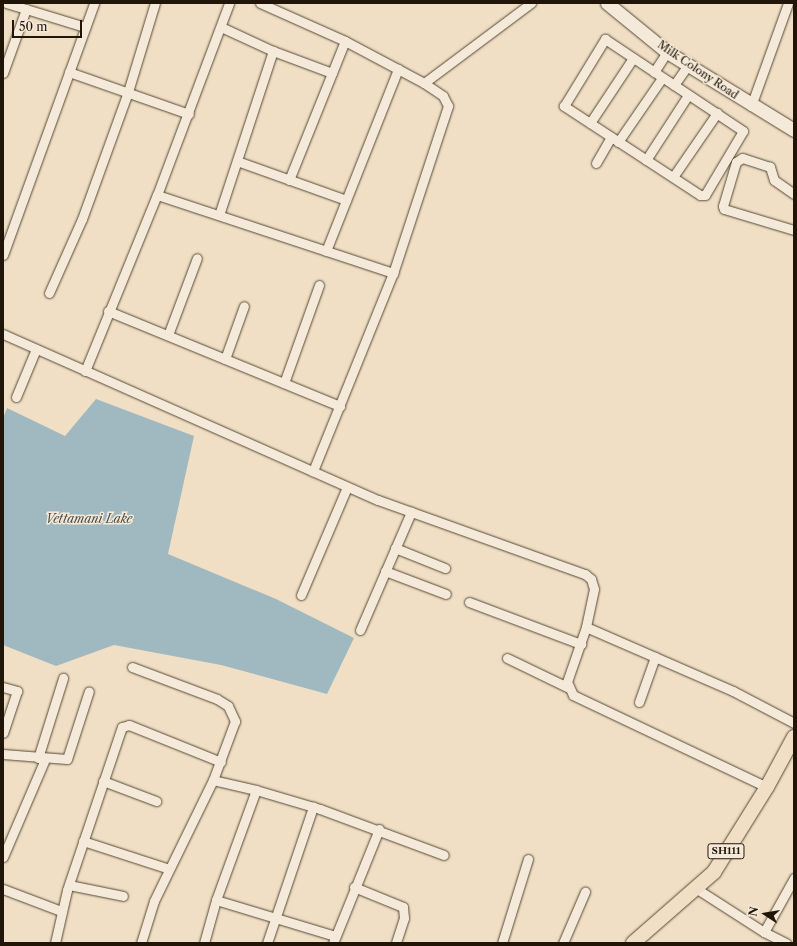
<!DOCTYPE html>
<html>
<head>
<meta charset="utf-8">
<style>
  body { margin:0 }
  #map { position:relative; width:797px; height:946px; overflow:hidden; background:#f0dfc4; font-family:"Libre Caslon Text",serif }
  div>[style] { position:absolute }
  .water>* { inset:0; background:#a0b9c0 }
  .roads { filter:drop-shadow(0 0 1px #544836) drop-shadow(0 0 1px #544836) }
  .minor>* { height:9px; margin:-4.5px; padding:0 4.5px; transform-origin:4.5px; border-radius:4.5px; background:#f5ead9 }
  .secondary>* { height:13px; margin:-6.5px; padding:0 6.5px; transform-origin:6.5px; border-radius:6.5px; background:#f5ead9 }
  .primary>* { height:14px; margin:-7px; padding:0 7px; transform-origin:7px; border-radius:7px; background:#f0dfc4 }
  span { translate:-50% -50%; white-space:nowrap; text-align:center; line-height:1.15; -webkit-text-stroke:3px #f5ead9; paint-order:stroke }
  .shield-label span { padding:1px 3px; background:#f5ead9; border:1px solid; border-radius:3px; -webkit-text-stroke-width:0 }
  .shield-label { font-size:10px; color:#201506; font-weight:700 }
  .street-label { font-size:11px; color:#201506 }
  .water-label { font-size:12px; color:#4d4e47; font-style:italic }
  .frame { position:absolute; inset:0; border:4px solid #201506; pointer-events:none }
  .north { position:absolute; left:745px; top:894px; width:40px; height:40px; -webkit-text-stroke:3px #f5ead9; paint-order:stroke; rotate:282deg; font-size:11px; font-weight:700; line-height:16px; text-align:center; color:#201506 }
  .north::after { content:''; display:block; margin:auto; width:14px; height:18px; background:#201506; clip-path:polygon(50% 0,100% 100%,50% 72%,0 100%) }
  .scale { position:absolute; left:12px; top:20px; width:70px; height:18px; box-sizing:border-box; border:2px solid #201506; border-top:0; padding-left:5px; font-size:12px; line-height:14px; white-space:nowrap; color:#201506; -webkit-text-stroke:3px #f5ead9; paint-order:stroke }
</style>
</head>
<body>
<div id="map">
  <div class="water">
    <div style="clip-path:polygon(96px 399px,194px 436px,168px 554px,276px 599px,354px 638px,327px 694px,221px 665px,114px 645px,56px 666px,3px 645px,3px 418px,7px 408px,65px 436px)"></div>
  </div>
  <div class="roads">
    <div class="minor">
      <div style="left:260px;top:3px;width:93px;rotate:24.1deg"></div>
      <div style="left:345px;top:41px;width:89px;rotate:28deg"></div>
      <div style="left:424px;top:83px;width:23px;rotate:34deg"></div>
      <div style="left:443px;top:96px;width:11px;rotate:63deg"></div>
      <div style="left:448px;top:106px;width:176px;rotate:108.2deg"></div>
      <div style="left:393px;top:273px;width:214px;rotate:112deg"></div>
      <div style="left:26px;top:9px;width:62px;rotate:17deg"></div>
      <div style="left:605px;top:39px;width:166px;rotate:33.7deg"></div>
      <div style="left:743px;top:131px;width:74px;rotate:120.7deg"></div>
      <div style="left:705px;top:195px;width:5px;rotate:180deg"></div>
      <div style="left:700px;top:195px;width:163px;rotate:-146.8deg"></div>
      <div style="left:564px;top:106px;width:79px;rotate:-58.5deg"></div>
      <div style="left:273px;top:51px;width:63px;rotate:20.4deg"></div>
      <div style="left:69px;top:72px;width:127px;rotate:19.3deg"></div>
      <div style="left:654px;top:72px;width:24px;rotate:-57deg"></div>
      <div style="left:3px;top:73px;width:68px;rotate:-70.2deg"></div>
      <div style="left:26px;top:9px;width:21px;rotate:-163deg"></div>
      <div style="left:424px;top:83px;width:134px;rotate:-36.8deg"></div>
      <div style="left:674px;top:85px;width:24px;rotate:-55deg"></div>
      <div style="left:751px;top:106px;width:109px;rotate:-70.2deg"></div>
      <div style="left:590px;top:123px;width:78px;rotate:-56.5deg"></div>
      <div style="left:618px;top:142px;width:78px;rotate:-55.5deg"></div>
      <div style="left:646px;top:160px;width:77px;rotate:-57.1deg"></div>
      <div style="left:237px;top:161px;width:116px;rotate:19.7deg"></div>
      <div style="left:596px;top:163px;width:30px;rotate:-60deg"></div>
      <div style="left:673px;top:177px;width:78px;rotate:-55.5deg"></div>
      <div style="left:289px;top:180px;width:150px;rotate:-68.1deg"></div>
      <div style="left:794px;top:194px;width:24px;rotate:-145deg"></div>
      <div style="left:774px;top:180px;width:14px;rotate:-107deg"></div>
      <div style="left:770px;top:167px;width:29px;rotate:-162deg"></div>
      <div style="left:742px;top:158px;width:7px;rotate:146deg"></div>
      <div style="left:736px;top:162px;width:46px;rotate:106.5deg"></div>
      <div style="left:723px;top:206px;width:3px;rotate:72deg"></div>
      <div style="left:724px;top:209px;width:73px;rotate:16.7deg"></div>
      <div style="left:157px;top:195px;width:249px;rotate:18.3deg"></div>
      <div style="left:219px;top:215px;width:173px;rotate:-71.8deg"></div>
      <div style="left:273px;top:51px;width:57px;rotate:-155.2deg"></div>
      <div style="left:326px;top:251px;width:196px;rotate:-68.4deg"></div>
      <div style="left:3px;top:255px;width:268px;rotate:-70.1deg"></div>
      <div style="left:49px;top:293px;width:81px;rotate:-66deg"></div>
      <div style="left:82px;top:219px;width:132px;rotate:-70.1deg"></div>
      <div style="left:127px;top:95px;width:96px;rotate:-73.1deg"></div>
      <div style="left:108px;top:311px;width:251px;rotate:22.3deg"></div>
      <div style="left:3px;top:334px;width:410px;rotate:23.9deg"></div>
      <div style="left:378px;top:500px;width:220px;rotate:19.7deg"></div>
      <div style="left:585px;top:574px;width:8px;rotate:40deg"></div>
      <div style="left:591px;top:579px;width:10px;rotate:73deg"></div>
      <div style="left:594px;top:589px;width:39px;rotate:102deg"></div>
      <div style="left:586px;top:627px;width:160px;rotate:23.5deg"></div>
      <div style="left:733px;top:691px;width:69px;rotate:27.7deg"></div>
      <div style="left:168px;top:335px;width:82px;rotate:-69.4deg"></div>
      <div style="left:225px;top:359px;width:56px;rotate:-70.3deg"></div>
      <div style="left:85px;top:371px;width:190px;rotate:-67.8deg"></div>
      <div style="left:157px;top:195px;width:205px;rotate:-69.4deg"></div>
      <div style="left:284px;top:383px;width:104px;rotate:-70.3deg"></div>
      <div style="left:16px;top:397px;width:52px;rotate:-67.4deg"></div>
      <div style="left:395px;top:548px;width:54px;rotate:21.8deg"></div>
      <div style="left:385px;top:571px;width:65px;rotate:20.7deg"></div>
      <div style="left:301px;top:595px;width:117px;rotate:-66.9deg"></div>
      <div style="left:469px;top:602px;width:120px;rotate:20.6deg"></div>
      <div style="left:586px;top:627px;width:58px;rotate:109.1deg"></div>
      <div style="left:567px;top:682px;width:14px;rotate:65deg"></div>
      <div style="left:573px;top:695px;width:215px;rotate:25.4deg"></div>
      <div style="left:360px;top:630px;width:129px;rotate:-66.6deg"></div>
      <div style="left:507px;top:658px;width:67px;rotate:25.8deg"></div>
      <div style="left:132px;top:667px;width:91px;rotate:20.6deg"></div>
      <div style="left:217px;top:699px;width:13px;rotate:32deg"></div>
      <div style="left:228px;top:706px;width:17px;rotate:65deg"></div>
      <div style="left:235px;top:721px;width:63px;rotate:110.4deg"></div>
      <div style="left:213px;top:780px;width:135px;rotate:116deg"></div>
      <div style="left:154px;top:901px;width:44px;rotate:107.2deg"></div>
      <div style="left:3px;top:687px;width:15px;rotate:16deg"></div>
      <div style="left:17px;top:691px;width:44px;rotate:108.4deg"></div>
      <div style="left:639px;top:702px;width:48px;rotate:-70.4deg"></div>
      <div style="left:3px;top:754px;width:64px;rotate:4.5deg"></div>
      <div style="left:67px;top:759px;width:71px;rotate:-72.1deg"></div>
      <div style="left:38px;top:758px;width:84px;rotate:-72.6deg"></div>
      <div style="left:103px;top:781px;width:57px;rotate:20.7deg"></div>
      <div style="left:256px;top:790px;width:67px;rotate:16.5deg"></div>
      <div style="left:320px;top:809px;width:132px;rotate:20.4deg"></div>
      <div style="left:83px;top:841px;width:90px;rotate:18deg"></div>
      <div style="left:3px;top:857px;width:107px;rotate:-66.8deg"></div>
      <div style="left:69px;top:885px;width:55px;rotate:11.5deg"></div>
      <div style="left:354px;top:887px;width:53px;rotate:22.2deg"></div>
      <div style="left:403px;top:907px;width:11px;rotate:85deg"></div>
      <div style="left:404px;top:918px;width:26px;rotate:108deg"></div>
      <div style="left:3px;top:889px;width:62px;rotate:20.8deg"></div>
      <div style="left:697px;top:889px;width:80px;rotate:32.7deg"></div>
      <div style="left:764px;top:932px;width:62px;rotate:-60.9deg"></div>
      <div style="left:216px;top:900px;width:124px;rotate:16.8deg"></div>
      <div style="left:764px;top:932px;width:25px;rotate:27deg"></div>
      <div style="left:55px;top:943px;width:54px;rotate:-77.2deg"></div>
      <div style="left:67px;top:890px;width:172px;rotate:-71.4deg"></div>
      <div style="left:122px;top:727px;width:7px;rotate:-16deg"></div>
      <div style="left:129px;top:725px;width:99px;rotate:21.9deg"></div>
      <div style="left:204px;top:943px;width:45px;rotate:-74.4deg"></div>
      <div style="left:216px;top:900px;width:117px;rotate:-70deg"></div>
      <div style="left:256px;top:790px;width:44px;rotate:-166.9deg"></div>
      <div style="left:267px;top:943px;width:144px;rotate:-71.3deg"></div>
      <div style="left:333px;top:943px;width:123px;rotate:-68deg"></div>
      <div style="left:502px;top:943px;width:88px;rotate:-72.8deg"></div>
      <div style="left:563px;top:943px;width:56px;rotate:-66.7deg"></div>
    </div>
    <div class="secondary">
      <div style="left:607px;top:3px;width:77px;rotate:39.2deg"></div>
      <div style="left:667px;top:52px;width:149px;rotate:31.6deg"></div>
    </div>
    <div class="primary">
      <div style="left:633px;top:943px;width:108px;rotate:-41.2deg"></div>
      <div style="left:714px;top:872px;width:100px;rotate:-58.1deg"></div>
      <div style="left:767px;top:787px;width:57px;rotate:-61.6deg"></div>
    </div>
  </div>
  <div class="shield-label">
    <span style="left:726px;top:851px">SH111</span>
  </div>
  <div class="street-label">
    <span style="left:698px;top:70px;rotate:34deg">Milk Colony Road</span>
  </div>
  <div class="water-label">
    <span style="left:89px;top:519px">Vettamani Lake</span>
  </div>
  <div class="frame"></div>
  <div class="north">N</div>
  <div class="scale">50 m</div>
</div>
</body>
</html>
